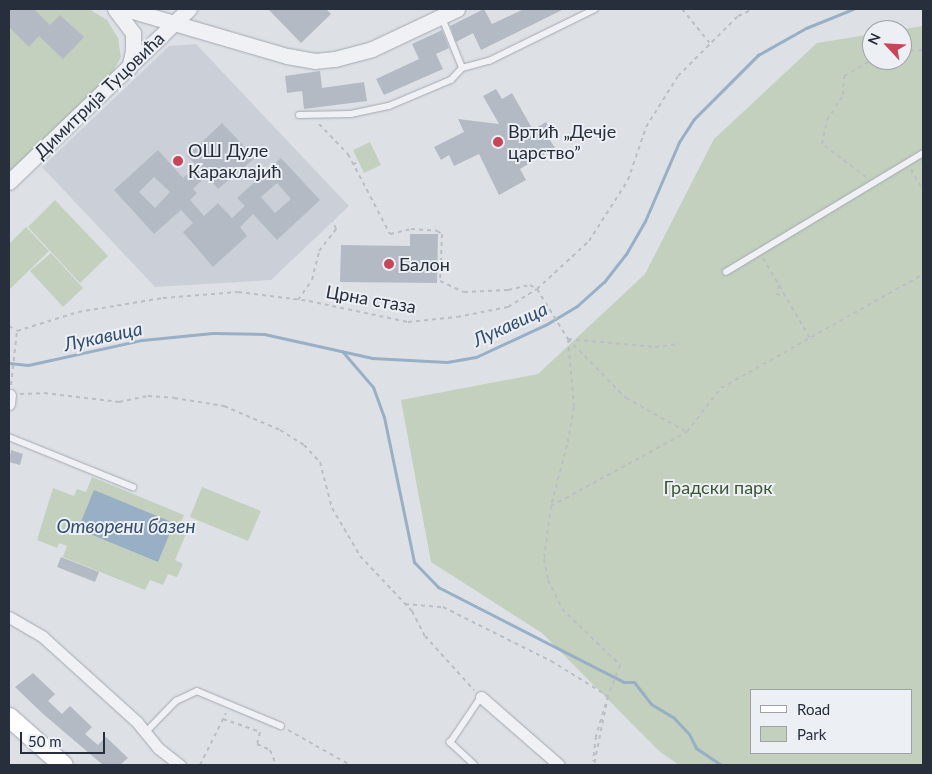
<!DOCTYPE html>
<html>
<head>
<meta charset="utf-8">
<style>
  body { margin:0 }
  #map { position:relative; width:932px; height:774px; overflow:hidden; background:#dde1e6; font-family:Lato,sans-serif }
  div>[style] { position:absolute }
  .built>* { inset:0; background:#cbd0d8 }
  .green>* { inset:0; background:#c3d0be }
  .water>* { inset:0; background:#98afc5 }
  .stream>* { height:3px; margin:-1.5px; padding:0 1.5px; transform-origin:1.5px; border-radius:1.5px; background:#98afc5 }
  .building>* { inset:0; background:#b4bac3 }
  .path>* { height:2px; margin-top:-1px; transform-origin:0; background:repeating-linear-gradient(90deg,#bbbfc5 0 4px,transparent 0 8px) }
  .roads { filter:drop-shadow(0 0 1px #a3a8b0) drop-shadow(0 0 1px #a3a8b0) }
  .service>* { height:5.5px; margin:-2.75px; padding:0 2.75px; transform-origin:2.75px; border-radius:2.75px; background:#eff1f5 }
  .minor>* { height:11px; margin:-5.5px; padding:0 5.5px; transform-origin:5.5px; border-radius:5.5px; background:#eff1f5 }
  .tertiary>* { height:15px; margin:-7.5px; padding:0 7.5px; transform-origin:7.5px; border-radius:7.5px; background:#eff1f5 }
  .primary>* { height:19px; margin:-9.5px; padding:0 9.5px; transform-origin:9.5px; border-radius:9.5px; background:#fff }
  .dots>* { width:14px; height:14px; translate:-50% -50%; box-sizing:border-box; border:2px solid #eceff4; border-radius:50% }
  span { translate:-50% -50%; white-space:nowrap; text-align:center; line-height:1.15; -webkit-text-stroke:4px #eceff4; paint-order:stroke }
  .street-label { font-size:18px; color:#272f3c }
  .poi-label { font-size:18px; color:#272f3c }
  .left { translate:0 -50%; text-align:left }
  .park-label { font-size:18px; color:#3c5735 }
  .water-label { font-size:19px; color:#334e6e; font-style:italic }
  .frame { position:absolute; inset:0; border:10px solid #272f3c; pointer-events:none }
  .legend { position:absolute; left:750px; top:689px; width:162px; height:65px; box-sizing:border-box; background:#eceff4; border:1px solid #9da2aa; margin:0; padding:6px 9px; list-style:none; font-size:15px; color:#272f3c }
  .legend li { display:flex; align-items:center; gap:10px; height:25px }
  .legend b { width:25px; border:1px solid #9da2aa }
  .north { position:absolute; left:862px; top:20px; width:50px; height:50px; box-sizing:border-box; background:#eceff4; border:1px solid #9da2aa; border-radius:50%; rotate:295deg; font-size:14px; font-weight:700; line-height:20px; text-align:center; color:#272f3c }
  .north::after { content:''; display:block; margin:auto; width:18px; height:22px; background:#c8455a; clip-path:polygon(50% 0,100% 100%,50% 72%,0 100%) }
  .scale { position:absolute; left:20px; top:732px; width:85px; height:22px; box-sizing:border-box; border:2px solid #272f3c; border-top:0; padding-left:6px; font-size:15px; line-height:18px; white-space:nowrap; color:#272f3c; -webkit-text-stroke:4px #eceff4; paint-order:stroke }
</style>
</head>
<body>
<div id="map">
  <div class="built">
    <div style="clip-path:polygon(196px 44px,349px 206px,271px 280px,155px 287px,42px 167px,169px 46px)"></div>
  </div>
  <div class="green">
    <div style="clip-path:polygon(9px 9px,89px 9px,107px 20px,118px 38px,121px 57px,110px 77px,9px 173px)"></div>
    <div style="clip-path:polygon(evenodd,923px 26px,923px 765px,679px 765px,659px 751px,542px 633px,431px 562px,401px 400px,538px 374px,645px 274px,714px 139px,817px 43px,872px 34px,872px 60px,902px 60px,902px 30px,898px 30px,923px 26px,751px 690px,911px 690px,911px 753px,751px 753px,751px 690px)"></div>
    <div style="clip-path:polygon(370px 142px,381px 165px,364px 173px,353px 150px)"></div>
    <div style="clip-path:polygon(55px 200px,108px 256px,80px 283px,28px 227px)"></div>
    <div style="clip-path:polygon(26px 227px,49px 251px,9px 290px,9px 244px)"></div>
    <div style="clip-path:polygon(51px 253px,83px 288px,63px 307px,30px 271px)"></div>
    <div style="clip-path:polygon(92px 477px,184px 515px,178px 530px,186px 534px,175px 560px,183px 564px,177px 577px,168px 574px,163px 585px,150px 580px,145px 590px,63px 557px,67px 546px,59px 543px,57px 548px,37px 540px,53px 488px,74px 496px,77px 489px,86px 492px)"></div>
    <div style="clip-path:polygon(202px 487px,261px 511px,248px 541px,190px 517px)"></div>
  </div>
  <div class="water">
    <div style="clip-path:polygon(94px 490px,174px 523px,158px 562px,78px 529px)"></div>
  </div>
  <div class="stream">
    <div style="left:342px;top:351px;width:48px;rotate:49.3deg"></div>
    <div style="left:373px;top:387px;width:32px;rotate:70deg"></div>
    <div style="left:384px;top:417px;width:148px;rotate:78.3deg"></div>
    <div style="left:414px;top:562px;width:35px;rotate:46deg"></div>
    <div style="left:438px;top:587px;width:209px;rotate:27.1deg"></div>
    <div style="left:624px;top:682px;width:10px"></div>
    <div style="left:634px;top:682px;width:28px;rotate:52deg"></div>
    <div style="left:651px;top:704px;width:27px;rotate:31deg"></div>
    <div style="left:674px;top:718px;width:22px;rotate:47deg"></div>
    <div style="left:689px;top:734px;width:16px;rotate:63deg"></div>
    <div style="left:696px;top:748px;width:30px;rotate:34deg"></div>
    <div style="left:9px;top:363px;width:19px;rotate:6deg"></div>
    <div style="left:28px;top:365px;width:117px;rotate:-12.4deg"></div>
    <div style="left:142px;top:340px;width:71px;rotate:-5.6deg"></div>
    <div style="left:213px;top:333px;width:51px;rotate:1.1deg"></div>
    <div style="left:264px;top:334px;width:111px;rotate:12.5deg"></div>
    <div style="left:372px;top:358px;width:75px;rotate:3.1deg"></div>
    <div style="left:447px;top:362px;width:29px;rotate:-10deg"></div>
    <div style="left:476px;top:357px;width:78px;rotate:-24.9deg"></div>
    <div style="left:547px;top:324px;width:35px;rotate:-31deg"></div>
    <div style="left:577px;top:306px;width:36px;rotate:-42deg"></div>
    <div style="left:604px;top:282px;width:36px;rotate:-52deg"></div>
    <div style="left:626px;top:254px;width:38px;rotate:-60deg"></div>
    <div style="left:645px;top:221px;width:86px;rotate:-66.7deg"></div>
    <div style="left:679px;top:142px;width:27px;rotate:-57deg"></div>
    <div style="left:694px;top:119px;width:91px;rotate:-45deg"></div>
    <div style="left:758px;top:55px;width:55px;rotate:-29.4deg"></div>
    <div style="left:806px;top:28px;width:51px;rotate:-22deg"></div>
  </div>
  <div class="building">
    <div style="clip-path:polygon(9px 9px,34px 9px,50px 25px,60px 15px,84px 37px,63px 59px,39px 36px,29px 47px,9px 27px)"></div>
    <div style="clip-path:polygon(268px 9px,326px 9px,331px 14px,301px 43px)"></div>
    <div style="clip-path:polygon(484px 9px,492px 24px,524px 9px,564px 9px,481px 50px,473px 33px,456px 42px,450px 26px)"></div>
    <div style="clip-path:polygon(442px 30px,449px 48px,436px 54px,443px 69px,384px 95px,376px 79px,419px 59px,412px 44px)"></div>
    <div style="clip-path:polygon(320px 71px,322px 88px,364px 82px,367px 101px,304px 109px,302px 91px,287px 93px,285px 76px)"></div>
    <div style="clip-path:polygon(496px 89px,502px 99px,512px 93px,533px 130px,546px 122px,552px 133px,548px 137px,555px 148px,520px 169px,526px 180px,499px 195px,479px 154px,454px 166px,449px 155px,441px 160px,434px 147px,464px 132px,458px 119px,499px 124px,483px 96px)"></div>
    <div style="clip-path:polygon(evenodd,222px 123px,255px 158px,218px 189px,206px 176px,193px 189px,197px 193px,190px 200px,204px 216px,218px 203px,232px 218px,245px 206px,237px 198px,281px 158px,320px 200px,277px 240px,253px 214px,240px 227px,247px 236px,213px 267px,183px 232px,193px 223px,181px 210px,154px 234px,114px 190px,158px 150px,183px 178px,197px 166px,187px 156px,222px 123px,154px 177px,170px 192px,155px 208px,139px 192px,154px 177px,222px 123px,277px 183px,291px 199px,275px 213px,261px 197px,277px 183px)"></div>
    <div style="clip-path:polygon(410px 234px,438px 234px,437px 283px,340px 282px,341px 245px,410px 246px)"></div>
    <div style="clip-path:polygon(11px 450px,23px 454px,20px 465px,9px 462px)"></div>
    <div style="clip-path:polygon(61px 557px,99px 572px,95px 582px,57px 567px)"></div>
    <div style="clip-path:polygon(33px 673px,55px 694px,48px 701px,62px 714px,70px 706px,92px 727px,85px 734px,98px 745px,106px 737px,128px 758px,120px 765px,103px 765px,42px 713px,15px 687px)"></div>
  </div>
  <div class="path">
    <div style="left:682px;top:9px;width:43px;rotate:50.7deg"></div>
    <div style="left:902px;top:51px;width:21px;rotate:-3deg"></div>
    <div style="left:319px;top:124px;width:42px;rotate:46deg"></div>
    <div style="left:348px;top:154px;width:90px;rotate:62.3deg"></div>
    <div style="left:390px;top:234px;width:22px;rotate:-13deg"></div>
    <div style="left:411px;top:229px;width:26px;rotate:4deg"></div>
    <div style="left:437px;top:231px;width:6px;rotate:31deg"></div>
    <div style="left:442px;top:234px;width:47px;rotate:92.4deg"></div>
    <div style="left:440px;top:281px;width:26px;rotate:25deg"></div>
    <div style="left:464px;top:292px;width:44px;rotate:-2.6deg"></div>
    <div style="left:508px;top:290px;width:23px;rotate:-13deg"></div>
    <div style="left:530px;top:285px;width:8px;rotate:30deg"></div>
    <div style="left:537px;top:289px;width:59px;rotate:58.2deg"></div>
    <div style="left:568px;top:339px;width:83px;rotate:45.5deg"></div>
    <div style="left:626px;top:398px;width:70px;rotate:29.1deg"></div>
    <div style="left:353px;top:165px;width:6px;rotate:-39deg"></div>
    <div style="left:911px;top:169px;width:25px;rotate:61deg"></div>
    <div style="left:866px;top:177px;width:55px;rotate:-143.1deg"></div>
    <div style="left:822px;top:144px;width:25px;rotate:-78deg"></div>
    <div style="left:827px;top:120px;width:30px;rotate:-57deg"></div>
    <div style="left:843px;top:95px;width:19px;rotate:-87deg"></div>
    <div style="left:844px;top:76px;width:32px;rotate:-30deg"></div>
    <div style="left:763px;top:258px;width:93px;rotate:59.6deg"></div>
    <div style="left:779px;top:285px;width:9px;rotate:108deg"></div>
    <div style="left:776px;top:294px;width:10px;rotate:11deg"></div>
    <div style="left:298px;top:300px;width:24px;rotate:-55deg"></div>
    <div style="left:312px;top:280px;width:30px;rotate:-76deg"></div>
    <div style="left:319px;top:251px;width:28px;rotate:-52deg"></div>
    <div style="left:336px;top:229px;width:9px;rotate:-111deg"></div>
    <div style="left:9px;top:326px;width:9px;rotate:32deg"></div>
    <div style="left:17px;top:331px;width:64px;rotate:-17.3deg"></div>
    <div style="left:78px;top:312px;width:86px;rotate:-9.4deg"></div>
    <div style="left:163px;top:298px;width:75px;rotate:-4.6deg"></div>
    <div style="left:238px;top:292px;width:72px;rotate:7.2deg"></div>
    <div style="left:309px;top:301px;width:101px;rotate:12deg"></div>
    <div style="left:408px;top:322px;width:49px;rotate:-5.8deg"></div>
    <div style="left:457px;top:317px;width:52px;rotate:-11.1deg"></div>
    <div style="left:508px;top:307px;width:34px;rotate:-32deg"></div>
    <div style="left:537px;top:289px;width:71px;rotate:-42.7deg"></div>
    <div style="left:589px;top:241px;width:72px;rotate:-57.4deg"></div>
    <div style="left:628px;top:180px;width:56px;rotate:-71.2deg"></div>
    <div style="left:646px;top:127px;width:60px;rotate:-57.9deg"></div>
    <div style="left:678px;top:76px;width:85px;rotate:-45deg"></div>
    <div style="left:738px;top:16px;width:17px;rotate:-24deg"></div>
    <div style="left:568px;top:339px;width:68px;rotate:85deg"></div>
    <div style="left:574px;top:407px;width:39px;rotate:100deg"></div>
    <div style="left:567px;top:445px;width:63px;rotate:104.7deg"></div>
    <div style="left:551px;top:506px;width:53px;rotate:97.5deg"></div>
    <div style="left:544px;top:559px;width:21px;rotate:79deg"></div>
    <div style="left:548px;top:580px;width:32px;rotate:64deg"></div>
    <div style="left:562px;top:609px;width:81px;rotate:44deg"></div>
    <div style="left:620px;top:665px;width:33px;rotate:111deg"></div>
    <div style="left:608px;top:696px;width:70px;rotate:101.5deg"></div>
    <div style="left:568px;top:339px;width:87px;rotate:5.3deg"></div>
    <div style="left:655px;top:347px;width:25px;rotate:-7deg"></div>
    <div style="left:11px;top:385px;width:54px;rotate:-83.7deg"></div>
    <div style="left:20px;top:394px;width:24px;rotate:-2deg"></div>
    <div style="left:44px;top:393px;width:76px;rotate:6.8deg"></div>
    <div style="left:119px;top:402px;width:30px;rotate:-12deg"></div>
    <div style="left:148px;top:396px;width:26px;rotate:4deg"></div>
    <div style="left:174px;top:398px;width:51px;rotate:9.1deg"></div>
    <div style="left:224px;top:406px;width:61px;rotate:23.2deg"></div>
    <div style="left:280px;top:430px;width:28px;rotate:32deg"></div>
    <div style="left:304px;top:445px;width:23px;rotate:47deg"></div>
    <div style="left:320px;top:462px;width:48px;rotate:75.4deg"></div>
    <div style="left:332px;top:508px;width:56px;rotate:59.7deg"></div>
    <div style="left:360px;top:556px;width:76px;rotate:46.6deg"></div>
    <div style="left:412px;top:611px;width:28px;rotate:63deg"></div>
    <div style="left:425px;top:636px;width:73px;rotate:47.8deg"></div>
    <div style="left:551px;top:506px;width:155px;rotate:-28.6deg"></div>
    <div style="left:687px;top:432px;width:56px;rotate:-52.3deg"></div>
    <div style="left:721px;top:388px;width:232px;rotate:-29.4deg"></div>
    <div style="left:405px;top:604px;width:38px;rotate:5deg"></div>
    <div style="left:443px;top:607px;width:121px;rotate:26.6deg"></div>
    <div style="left:551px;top:661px;width:67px;rotate:31.6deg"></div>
    <div style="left:608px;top:696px;width:42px;rotate:106.7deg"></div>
    <div style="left:596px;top:736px;width:25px;rotate:97deg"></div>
    <div style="left:223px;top:719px;width:39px;rotate:19deg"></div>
    <div style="left:260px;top:732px;width:12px;rotate:104deg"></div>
    <div style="left:257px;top:744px;width:14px;rotate:25deg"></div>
    <div style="left:270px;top:750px;width:16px;rotate:68deg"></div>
    <div style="left:288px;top:730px;width:71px;rotate:29.4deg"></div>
    <div style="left:200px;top:765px;width:58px;rotate:-63.4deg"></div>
  </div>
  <div class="roads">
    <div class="service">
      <div style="left:462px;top:68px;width:28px;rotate:-15deg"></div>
      <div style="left:489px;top:61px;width:118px;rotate:-26.1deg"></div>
      <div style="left:299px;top:115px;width:52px;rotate:-1.1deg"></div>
      <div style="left:351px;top:114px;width:39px;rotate:-12deg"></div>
      <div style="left:389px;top:106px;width:67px;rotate:-22.8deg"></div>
      <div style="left:451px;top:80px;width:16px;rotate:-47deg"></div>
      <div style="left:462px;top:68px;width:54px;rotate:-111.8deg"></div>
      <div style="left:726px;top:272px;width:230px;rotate:-31.1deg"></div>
      <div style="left:9px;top:437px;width:134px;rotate:22deg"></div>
      <div style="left:146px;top:732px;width:43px;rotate:-45.9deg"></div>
      <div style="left:176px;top:701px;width:23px;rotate:-25deg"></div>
      <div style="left:197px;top:691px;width:91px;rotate:22.6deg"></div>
      <div style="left:474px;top:765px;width:33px;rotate:-137deg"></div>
      <div style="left:450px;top:743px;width:55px;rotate:-56deg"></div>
    </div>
    <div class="minor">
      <div style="left:9px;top:404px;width:9px;rotate:-84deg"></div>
      <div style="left:9px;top:617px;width:39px;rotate:30deg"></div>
      <div style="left:43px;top:637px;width:127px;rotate:42.1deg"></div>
      <div style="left:137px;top:722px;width:33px;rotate:51deg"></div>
      <div style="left:158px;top:748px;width:28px;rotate:38deg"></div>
      <div style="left:481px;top:697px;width:103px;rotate:41.1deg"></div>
    </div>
    <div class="tertiary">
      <div style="left:115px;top:9px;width:30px;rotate:53deg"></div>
      <div style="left:133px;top:33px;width:18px;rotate:90deg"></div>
      <div style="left:133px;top:51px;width:17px;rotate:103deg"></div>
      <div style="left:126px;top:9px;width:168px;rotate:16.3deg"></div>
      <div style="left:287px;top:56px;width:28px;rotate:10deg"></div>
      <div style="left:315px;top:61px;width:20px;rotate:-6deg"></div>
      <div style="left:335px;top:59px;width:38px;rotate:-15deg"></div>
      <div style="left:372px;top:49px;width:94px;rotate:-25.2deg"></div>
      <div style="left:9px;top:182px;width:250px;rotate:-43.9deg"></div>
    </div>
    <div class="primary">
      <div style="left:9px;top:717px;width:72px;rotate:41.6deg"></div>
    </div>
  </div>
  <div class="dots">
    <div style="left:498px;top:142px;background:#c8455a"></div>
    <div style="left:178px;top:161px;background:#c8455a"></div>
    <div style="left:389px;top:264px;background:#c8455a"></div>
  </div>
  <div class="street-label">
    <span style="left:99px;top:95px;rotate:-44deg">Димитрија Туцовића</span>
    <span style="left:371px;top:299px;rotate:10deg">Црна стаза</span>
  </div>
  <div class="poi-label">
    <span class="left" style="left:508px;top:142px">Вртић „Дечје<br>царство”</span>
    <span class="left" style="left:188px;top:161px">ОШ Дуле<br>Караклајић</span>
    <span class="left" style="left:399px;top:264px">Балон</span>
  </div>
  <div class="park-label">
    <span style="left:718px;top:487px">Градски парк</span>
  </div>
  <div class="water-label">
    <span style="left:510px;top:324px;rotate:-25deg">Лукавица</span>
    <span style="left:103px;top:336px;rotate:-12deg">Лукавица</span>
    <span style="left:126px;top:526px">Отворени базен</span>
  </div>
  <div class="frame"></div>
  <ul class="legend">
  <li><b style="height:6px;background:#fff"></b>Road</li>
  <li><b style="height:14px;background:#c3d0be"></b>Park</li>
  </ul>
  <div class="north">N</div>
  <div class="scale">50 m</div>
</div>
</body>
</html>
